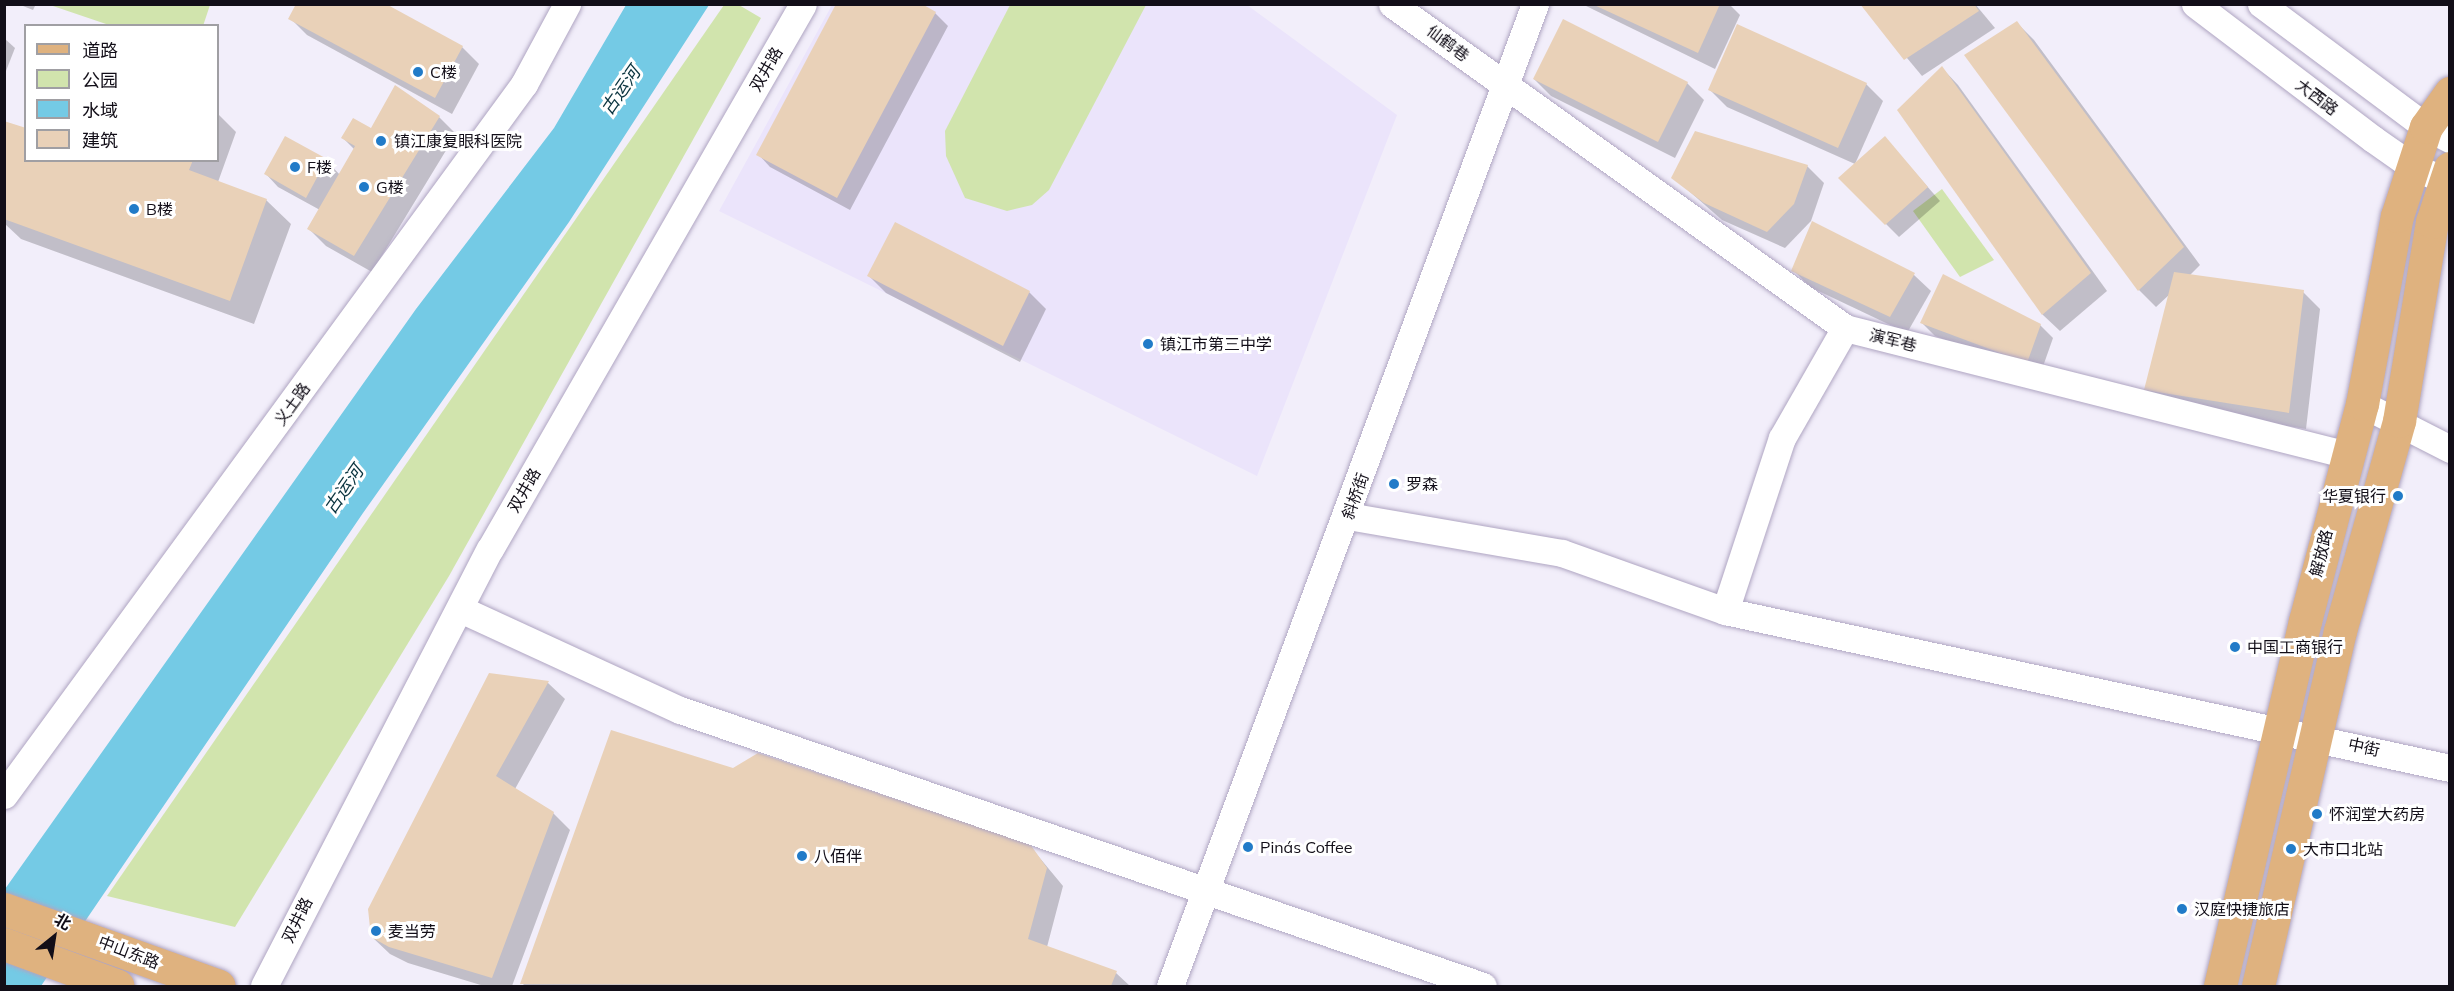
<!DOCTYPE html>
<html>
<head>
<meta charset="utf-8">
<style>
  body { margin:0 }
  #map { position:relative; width:2454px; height:991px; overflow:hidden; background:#f2eefa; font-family:Mulish,"Noto Sans SC",sans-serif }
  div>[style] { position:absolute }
  .built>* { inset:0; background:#ebe4fb }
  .green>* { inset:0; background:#d1e4ad }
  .water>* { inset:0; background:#74cae5 }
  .shadow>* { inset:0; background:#0003 }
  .building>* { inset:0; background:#e9d1b8 }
  .roads { filter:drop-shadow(0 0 2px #afa5c2) drop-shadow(0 0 2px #afa5c2) }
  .minor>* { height:27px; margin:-13.5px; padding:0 13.5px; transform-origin:13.5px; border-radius:13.5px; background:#fff }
  .major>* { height:33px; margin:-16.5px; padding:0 16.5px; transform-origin:16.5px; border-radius:16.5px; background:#dfb27f }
  .dots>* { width:16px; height:16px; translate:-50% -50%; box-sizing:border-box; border:3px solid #fff; border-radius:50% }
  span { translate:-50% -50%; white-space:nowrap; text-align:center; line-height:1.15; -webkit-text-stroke:6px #fff; paint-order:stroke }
  .street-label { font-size:16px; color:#120e18 }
  .poi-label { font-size:16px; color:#120e18 }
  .left { translate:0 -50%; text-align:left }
  .right { translate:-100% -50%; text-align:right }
  .water-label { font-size:18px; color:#09333e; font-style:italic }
  .frame { position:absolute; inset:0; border:6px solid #120e18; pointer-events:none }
  .legend { position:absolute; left:24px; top:24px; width:195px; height:138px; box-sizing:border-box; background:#fff; border:2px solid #a09fa3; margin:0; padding:8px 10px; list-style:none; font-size:18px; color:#120e18 }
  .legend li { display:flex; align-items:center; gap:12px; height:30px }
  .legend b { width:30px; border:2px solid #a09fa3 }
  .north { position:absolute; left:24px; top:907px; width:60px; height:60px; -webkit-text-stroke:4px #fff; paint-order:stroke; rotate:30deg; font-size:16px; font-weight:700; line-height:24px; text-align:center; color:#120e18 }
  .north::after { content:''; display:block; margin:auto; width:21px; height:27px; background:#120e18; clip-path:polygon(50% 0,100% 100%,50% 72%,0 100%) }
</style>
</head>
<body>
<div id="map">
  <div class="built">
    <div style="clip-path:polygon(832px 5px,1247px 5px,1397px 115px,1257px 476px,719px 211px)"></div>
  </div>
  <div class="green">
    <div style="clip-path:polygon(50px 5px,210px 5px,203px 26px,109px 25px)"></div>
    <div style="clip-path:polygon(724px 5px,739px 5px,761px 18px,449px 576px,235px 927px,107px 896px)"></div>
    <div style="clip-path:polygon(1010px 5px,1146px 5px,1049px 190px,1032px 205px,1007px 211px,965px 198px,946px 156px,945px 131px)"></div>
    <div style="clip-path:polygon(1942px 189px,1994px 260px,1960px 277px,1913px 211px)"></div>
  </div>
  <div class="water">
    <div style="clip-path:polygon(626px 5px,709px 5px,569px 222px,363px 513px,41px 986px,5px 986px,5px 889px,416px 309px,554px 128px)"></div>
  </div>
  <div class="shadow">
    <div style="clip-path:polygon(18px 4px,36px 4px,33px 10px)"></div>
    <div style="clip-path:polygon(1582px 4px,1729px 4px,1740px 15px,1715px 69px)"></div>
    <div style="clip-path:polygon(1862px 4px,1975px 4px,1995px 28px,1922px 76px)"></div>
    <div style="clip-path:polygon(935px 13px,948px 26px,850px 210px,770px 167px,758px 154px)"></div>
    <div style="clip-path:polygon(290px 18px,462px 47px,479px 64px,452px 114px,307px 35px)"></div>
    <div style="clip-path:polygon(2017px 23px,2034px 40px,2200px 265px,2189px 276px,2303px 292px,2320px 309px,2306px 429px,2162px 406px,2145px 389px,2170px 294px,2156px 307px,2139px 290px,1966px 55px)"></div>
    <div style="clip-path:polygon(4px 38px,15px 48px,4px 76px)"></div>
    <div style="clip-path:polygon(1942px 68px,1958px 85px,2107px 291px,2060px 331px,2043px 315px,1899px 110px)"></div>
    <div style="clip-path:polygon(1534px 79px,1687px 83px,1704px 100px,1675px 158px,1551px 96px)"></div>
    <div style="clip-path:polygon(1866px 84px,1883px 101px,1855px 164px,1727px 107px,1710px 90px)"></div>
    <div style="clip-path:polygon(218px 114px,236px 132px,218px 182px,266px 200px,291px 224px,254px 324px,21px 239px,4px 223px,4px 122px,26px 160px,218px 160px)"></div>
    <div style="clip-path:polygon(439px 117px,456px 134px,372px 272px,326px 246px,309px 229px,320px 210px,278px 187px,266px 174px,326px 160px,340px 175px,355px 150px,343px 138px)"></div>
    <div style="clip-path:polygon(1885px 138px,1940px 201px,1899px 237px,1840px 178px)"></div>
    <div style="clip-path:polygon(1807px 166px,1824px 183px,1811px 221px,1785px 248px,1722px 220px,1673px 177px)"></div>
    <div style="clip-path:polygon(896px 224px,1029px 292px,1046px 309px,1020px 362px,886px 293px,869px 276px)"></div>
    <div style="clip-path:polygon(1812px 224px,1914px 275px,1931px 291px,1907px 333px,1810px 287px,1793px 270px)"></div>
    <div style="clip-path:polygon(1922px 323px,2040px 325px,2053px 338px,2040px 375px,1935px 336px)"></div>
    <div style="clip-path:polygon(490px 674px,548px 683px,565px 699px,515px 789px,553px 813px,570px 830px,512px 986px,484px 986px,408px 963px,390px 954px,372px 937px)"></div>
    <div style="clip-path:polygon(733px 770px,1029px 845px,1063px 886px,1047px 947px,1116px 973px,1130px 986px,525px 986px,522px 983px)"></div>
  </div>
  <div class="building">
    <div style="clip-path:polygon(296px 4px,386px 4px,463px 46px,435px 98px,288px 19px)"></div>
    <div style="clip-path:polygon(836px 4px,922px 4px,936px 12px,837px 198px,756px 155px)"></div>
    <div style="clip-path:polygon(1592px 4px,1720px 4px,1698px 53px)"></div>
    <div style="clip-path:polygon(1860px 4px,1974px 4px,1979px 11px,1904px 60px)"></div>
    <div style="clip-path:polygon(1563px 19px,1688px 82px,1658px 142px,1533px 79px)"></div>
    <div style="clip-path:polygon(2017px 21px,2184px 247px,2138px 291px,1964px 55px)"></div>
    <div style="clip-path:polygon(1737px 24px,1867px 83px,1838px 148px,1708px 90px)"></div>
    <div style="clip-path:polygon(1942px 66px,2091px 273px,2042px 315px,1897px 110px)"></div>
    <div style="clip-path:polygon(395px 85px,440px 116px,354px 256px,307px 229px,355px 146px,341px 138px,353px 118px,371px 128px)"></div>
    <div style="clip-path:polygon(4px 121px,26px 128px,26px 160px,193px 160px,189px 170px,267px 199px,230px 301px,4px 219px)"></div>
    <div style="clip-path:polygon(1695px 131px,1808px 165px,1794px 204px,1767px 232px,1704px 203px,1671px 178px)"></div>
    <div style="clip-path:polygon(285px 136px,327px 159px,306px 198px,264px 174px)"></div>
    <div style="clip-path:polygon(1885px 136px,1928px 187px,1885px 225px,1838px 178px)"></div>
    <div style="clip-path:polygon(1812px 221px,1915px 273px,1890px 317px,1791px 271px)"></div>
    <div style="clip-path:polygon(895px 222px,1030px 291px,1003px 346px,867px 276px)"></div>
    <div style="clip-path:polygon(2174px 272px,2304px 290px,2289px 413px,2144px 390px)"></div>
    <div style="clip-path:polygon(1943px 274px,2041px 324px,2027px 363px,1920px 323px)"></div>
    <div style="clip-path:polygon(489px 673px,549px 681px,496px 776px,554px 812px,492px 978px,389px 947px,371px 937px,368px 909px)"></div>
    <div style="clip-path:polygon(611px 730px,733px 768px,758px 753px,1030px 844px,1047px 868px,1028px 939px,1117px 971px,1111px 986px,520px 984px)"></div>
  </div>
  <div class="roads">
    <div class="minor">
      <div style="left:1392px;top:4px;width:557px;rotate:35.57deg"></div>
      <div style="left:1845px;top:328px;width:519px;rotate:14.17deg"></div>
      <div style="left:2195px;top:4px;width:223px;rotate:37.2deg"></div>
      <div style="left:2373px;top:139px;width:49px;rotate:35deg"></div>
      <div style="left:2413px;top:167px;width:40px;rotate:22deg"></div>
      <div style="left:2261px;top:4px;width:206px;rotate:36.7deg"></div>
      <div style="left:2426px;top:127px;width:27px;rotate:27deg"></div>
      <div style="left:2362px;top:404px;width:99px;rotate:27.1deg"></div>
      <div style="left:1348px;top:516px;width:217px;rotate:9.8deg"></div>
      <div style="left:1562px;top:553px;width:173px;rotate:19.6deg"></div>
      <div style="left:1725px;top:611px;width:742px;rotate:12.22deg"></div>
      <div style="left:460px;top:609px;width:242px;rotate:24.7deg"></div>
      <div style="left:680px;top:710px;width:849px;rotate:18.97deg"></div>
      <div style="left:1725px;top:611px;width:182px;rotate:-71.8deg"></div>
      <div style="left:1782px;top:438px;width:127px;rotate:-60.2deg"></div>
      <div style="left:4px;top:795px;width:881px;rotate:-53.82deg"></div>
      <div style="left:524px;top:84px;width:91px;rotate:-61.7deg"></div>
      <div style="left:264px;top:986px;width:492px;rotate:-62.7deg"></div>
      <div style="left:490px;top:549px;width:628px;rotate:-60.13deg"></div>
      <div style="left:1170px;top:986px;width:1048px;rotate:-69.61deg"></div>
    </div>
    <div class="major">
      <div style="left:4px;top:909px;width:228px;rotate:19.7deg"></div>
      <div style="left:4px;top:944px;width:121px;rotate:20.2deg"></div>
      <div style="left:2220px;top:986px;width:375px;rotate:-76.9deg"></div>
      <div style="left:2305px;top:621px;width:224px;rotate:-75.3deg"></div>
      <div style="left:2362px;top:404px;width:191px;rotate:-79.5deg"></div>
      <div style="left:2397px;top:216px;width:94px;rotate:-72deg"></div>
      <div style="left:2426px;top:127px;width:42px;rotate:-54.8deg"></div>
      <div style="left:2258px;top:986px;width:364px;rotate:-77deg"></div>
      <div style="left:2340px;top:631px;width:218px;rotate:-74.3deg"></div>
      <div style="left:2399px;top:421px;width:202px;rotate:-80.6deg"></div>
      <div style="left:2432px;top:222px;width:57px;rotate:-71.6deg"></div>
    </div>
  </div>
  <div class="dots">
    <div style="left:418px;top:72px;background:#217bc8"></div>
    <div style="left:381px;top:141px;background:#217bc8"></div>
    <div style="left:295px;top:167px;background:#217bc8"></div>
    <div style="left:364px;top:187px;background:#217bc8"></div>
    <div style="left:134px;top:209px;background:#217bc8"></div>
    <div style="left:1148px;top:344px;background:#217bc8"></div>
    <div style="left:1394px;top:484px;background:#217bc8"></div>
    <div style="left:2398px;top:496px;background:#217bc8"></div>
    <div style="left:2235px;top:647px;background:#217bc8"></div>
    <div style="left:2317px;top:814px;background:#217bc8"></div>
    <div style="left:1248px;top:847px;background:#217bc8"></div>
    <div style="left:2291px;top:849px;background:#217bc8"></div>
    <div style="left:802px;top:856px;background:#217bc8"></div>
    <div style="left:2182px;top:909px;background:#217bc8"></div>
    <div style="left:376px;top:931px;background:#217bc8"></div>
  </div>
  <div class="street-label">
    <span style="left:1448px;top:43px;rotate:37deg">仙鹤巷</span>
    <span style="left:766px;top:69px;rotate:-60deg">双井路</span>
    <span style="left:2317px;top:97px;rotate:37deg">大西路</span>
    <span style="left:1893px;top:340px;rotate:14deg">演军巷</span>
    <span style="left:292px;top:404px;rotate:-54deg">义土路</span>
    <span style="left:524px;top:490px;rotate:-60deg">双井路</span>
    <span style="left:1355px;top:496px;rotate:-70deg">斜桥街</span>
    <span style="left:2321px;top:553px;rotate:-76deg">解放路</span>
    <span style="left:2364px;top:747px;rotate:12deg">中街</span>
    <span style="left:297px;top:920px;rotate:-64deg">双井路</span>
    <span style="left:129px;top:952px;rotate:21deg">中山东路</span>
  </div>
  <div class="poi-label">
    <span class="left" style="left:430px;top:72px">C楼</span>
    <span class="left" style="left:394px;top:141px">镇江康复眼科医院</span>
    <span class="left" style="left:307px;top:167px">F楼</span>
    <span class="left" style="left:376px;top:187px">G楼</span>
    <span class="left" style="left:146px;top:209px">B楼</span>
    <span class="left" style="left:1160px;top:344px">镇江市第三中学</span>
    <span class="left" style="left:1406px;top:484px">罗森</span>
    <span class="right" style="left:2386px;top:496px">华夏银行</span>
    <span class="left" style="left:2247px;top:647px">中国工商银行</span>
    <span class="left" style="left:2329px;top:814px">怀润堂大药房</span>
    <span class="left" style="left:1260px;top:847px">Pinás Coffee</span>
    <span class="left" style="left:2303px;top:849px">大市口北站</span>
    <span class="left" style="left:814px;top:856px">八佰伴</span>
    <span class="left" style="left:2194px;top:909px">汉庭快捷旅店</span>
    <span class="left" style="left:388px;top:931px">麦当劳</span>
  </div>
  <div class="water-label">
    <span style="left:621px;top:91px;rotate:-55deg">古运河</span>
    <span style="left:344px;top:490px;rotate:-55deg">古运河</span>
  </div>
  <div class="frame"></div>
  <ul class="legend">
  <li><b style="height:8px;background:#dfb27f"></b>道路</li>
  <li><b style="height:16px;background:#d1e4ad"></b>公园</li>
  <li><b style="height:16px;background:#74cae5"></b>水域</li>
  <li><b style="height:16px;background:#e9d1b8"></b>建筑</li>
  </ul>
  <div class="north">北</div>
</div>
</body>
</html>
